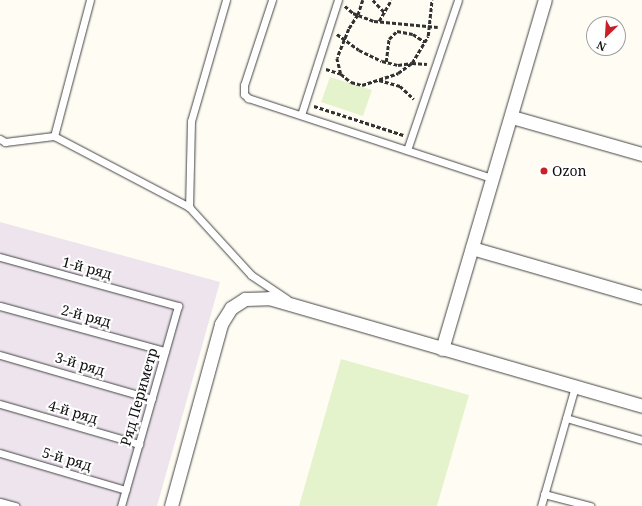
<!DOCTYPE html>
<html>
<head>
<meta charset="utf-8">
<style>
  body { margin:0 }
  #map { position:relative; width:642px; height:506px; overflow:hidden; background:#fffdf3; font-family:"Noto Serif",serif }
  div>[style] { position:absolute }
  .industrial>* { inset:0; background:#ede4ee }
  .pitch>* { inset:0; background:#e5f3cc }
  .path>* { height:2.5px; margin-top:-1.25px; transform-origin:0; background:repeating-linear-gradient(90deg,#323232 0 4px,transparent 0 6px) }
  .roads { filter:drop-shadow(0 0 1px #434343) drop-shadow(0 0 1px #434343) }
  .lane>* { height:7px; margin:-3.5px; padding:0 3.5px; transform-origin:3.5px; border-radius:3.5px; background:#fff }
  .street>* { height:13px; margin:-6.5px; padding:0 6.5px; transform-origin:6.5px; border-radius:6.5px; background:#fff }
  .dots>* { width:11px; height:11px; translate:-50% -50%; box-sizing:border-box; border:2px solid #fff; border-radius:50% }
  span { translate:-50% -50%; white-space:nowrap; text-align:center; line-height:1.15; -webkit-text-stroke:4px #fff; paint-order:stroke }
  .poi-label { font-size:14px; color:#101010 }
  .left { translate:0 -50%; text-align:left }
  .street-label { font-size:14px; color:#101010 }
  .north { position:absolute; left:586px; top:16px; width:40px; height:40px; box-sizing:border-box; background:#fff; border:1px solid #9f9f9f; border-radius:50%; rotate:205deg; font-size:11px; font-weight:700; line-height:16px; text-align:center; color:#101010 }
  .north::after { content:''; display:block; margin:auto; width:14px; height:18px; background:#c72127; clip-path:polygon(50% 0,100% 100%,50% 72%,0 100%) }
</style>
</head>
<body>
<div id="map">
  <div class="industrial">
    <div style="clip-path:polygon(0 222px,220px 282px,157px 506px,0 506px)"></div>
  </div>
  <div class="pitch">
    <div style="clip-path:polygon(330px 77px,372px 90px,363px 116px,321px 102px)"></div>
    <div style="clip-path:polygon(341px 359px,469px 395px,437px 506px,299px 506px)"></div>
  </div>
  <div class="path">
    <div style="left:363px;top:0;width:16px;rotate:108deg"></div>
    <div style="left:358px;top:15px;width:17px;rotate:123deg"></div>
    <div style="left:349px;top:29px;width:31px;rotate:112deg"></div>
    <div style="left:337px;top:58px;width:16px;rotate:76deg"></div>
    <div style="left:341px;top:74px;width:13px;rotate:39deg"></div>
    <div style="left:351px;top:82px;width:11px;rotate:15deg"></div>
    <div style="left:362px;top:85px;width:38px;rotate:-18deg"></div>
    <div style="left:398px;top:73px;width:17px;rotate:-36deg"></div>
    <div style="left:412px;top:63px;width:31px;rotate:-59deg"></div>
    <div style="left:428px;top:36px;width:36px;rotate:-84deg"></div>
    <div style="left:373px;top:0;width:18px;rotate:47deg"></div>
    <div style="left:345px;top:6px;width:11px;rotate:41deg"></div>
    <div style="left:353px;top:13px;width:22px;rotate:21deg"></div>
    <div style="left:374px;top:21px;width:64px;rotate:5.4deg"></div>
    <div style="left:379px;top:21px;width:24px;rotate:-60deg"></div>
    <div style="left:337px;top:34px;width:27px;rotate:36deg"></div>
    <div style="left:359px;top:50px;width:25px;rotate:26deg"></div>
    <div style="left:382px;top:61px;width:16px;rotate:14deg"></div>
    <div style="left:398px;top:65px;width:14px;rotate:-8deg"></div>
    <div style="left:412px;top:63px;width:15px;rotate:4deg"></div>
    <div style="left:386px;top:62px;width:23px;rotate:-83deg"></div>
    <div style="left:389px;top:39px;width:11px;rotate:-45deg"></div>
    <div style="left:397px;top:31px;width:16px;rotate:11deg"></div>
    <div style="left:413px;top:34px;width:14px;rotate:34deg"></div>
    <div style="left:326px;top:69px;width:16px;rotate:18deg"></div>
    <div style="left:379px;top:80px;width:22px;rotate:16deg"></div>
    <div style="left:400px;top:86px;width:19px;rotate:43deg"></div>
    <div style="left:314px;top:106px;width:94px;rotate:18deg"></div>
  </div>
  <div class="roads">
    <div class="lane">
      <div style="left:90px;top:0;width:141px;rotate:104.8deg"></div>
      <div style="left:54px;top:136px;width:153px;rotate:27.7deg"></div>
      <div style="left:226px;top:0;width:126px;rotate:106.1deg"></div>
      <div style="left:191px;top:121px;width:86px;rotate:91.3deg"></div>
      <div style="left:189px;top:207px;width:92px;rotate:47.6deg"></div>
      <div style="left:251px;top:275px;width:43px;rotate:33.7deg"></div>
      <div style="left:272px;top:0;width:89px;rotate:108.2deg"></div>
      <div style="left:244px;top:85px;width:9px;rotate:90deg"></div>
      <div style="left:244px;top:94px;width:6px;rotate:45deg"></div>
      <div style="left:248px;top:98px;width:259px;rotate:18.2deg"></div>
      <div style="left:301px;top:115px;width:121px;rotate:-72.2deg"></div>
      <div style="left:0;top:139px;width:6px;rotate:31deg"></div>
      <div style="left:5px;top:142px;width:49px;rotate:-7deg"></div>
      <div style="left:407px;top:150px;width:158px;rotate:-71.2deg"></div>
      <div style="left:0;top:257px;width:185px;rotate:15.4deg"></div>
      <div style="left:178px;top:306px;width:208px;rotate:105.9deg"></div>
      <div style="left:0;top:306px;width:171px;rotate:15.3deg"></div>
      <div style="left:0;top:355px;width:158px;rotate:16.1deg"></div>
      <div style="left:0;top:404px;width:145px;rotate:16.1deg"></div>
      <div style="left:566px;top:418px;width:79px;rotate:16.1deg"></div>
      <div style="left:0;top:453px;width:131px;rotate:16.4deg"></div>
      <div style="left:544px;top:494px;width:48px;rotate:14.6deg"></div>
      <div style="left:0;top:502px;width:16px;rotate:15deg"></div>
      <div style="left:541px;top:506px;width:124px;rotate:-74.1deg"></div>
    </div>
    <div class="street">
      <div style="left:512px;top:117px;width:135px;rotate:15.9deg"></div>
      <div style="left:472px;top:248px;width:177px;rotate:16.1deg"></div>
      <div style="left:442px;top:349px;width:364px;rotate:-73.6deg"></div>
      <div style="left:171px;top:506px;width:189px;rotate:-74.6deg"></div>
      <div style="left:221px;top:324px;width:19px;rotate:-58deg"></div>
      <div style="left:231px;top:308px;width:17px;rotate:-33deg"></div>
      <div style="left:245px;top:299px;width:24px;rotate:-2deg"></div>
      <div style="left:269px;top:298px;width:388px;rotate:16.1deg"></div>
    </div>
  </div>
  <div class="dots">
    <div style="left:544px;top:171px;background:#c72127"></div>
  </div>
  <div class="poi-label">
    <span class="left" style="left:552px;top:171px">Ozon</span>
  </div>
  <div class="street-label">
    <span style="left:87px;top:268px;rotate:15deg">1-й ряд</span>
    <span style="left:86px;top:316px;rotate:15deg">2-й ряд</span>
    <span style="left:80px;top:364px;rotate:16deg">3-й ряд</span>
    <span style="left:139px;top:397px;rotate:-74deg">Ряд Периметр</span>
    <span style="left:73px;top:412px;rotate:16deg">4-й ряд</span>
    <span style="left:67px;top:459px;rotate:16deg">5-й ряд</span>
  </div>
  <div class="north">N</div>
</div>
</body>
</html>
